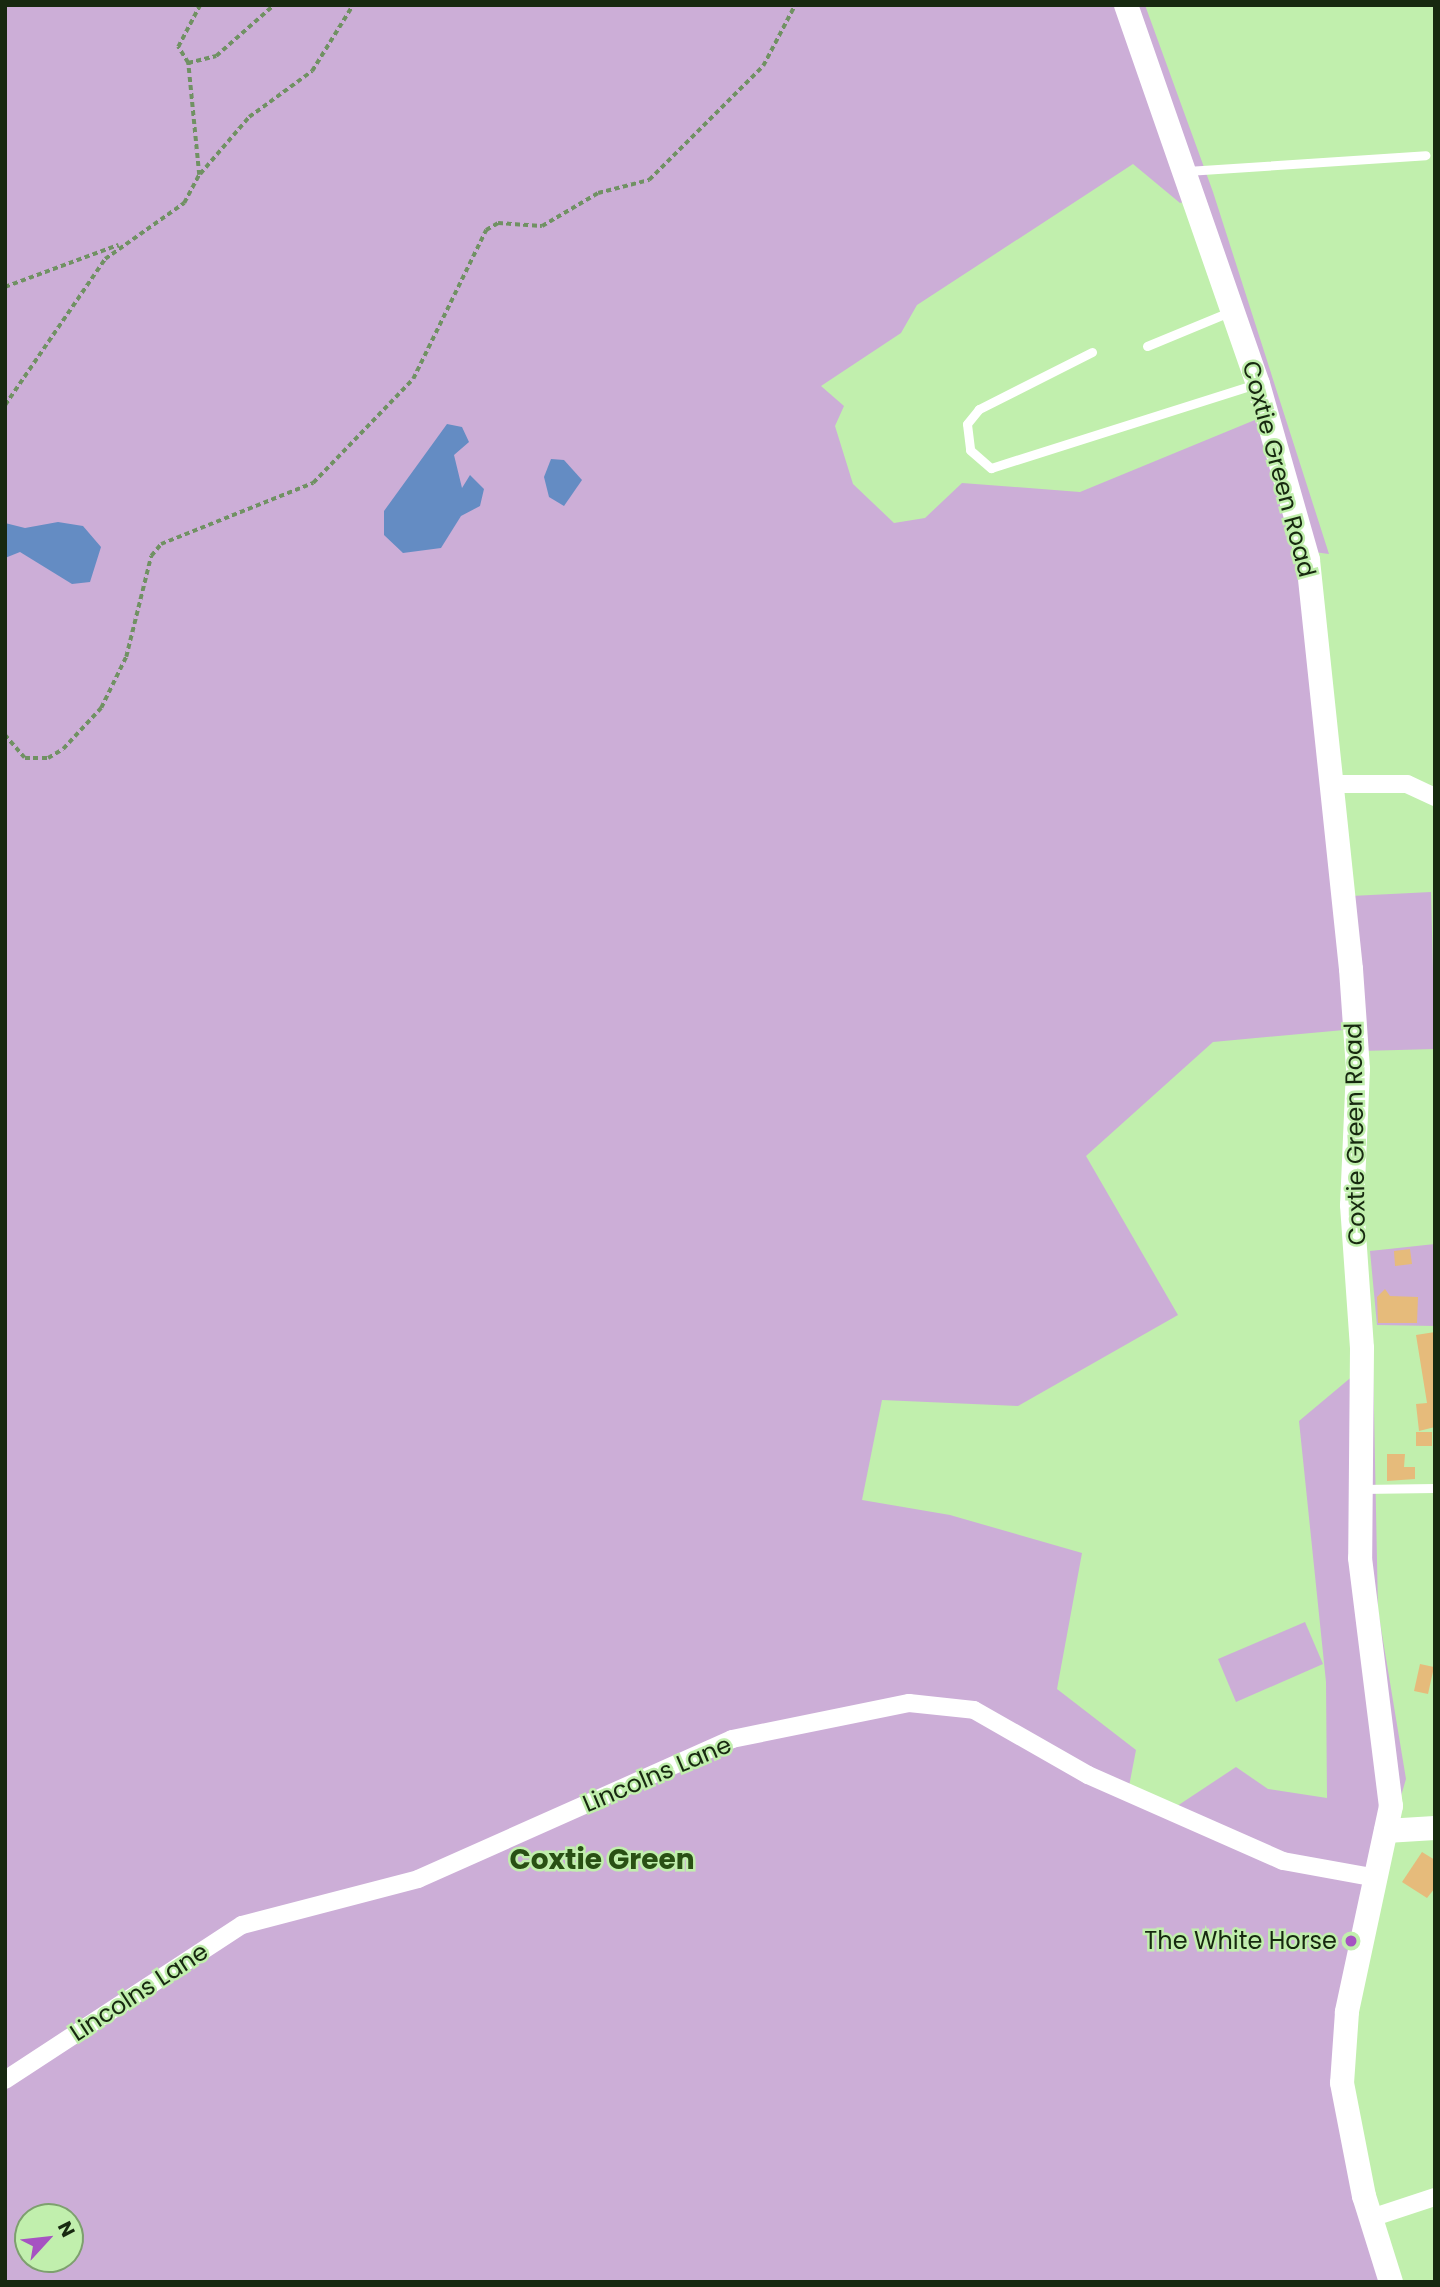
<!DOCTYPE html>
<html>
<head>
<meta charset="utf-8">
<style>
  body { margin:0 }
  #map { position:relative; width:1440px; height:2287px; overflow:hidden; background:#c1efad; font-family:Poppins,sans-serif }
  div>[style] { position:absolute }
  .green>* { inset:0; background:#ccaed7 }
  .water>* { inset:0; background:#648cc3 }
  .building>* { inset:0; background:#e6bb7b }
  .path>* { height:3.5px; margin-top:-1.75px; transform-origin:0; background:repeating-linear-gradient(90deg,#709163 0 5px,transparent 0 8.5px) }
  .lane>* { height:9px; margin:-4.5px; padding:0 4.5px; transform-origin:4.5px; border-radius:4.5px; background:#fff }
  .street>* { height:18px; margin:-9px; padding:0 9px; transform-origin:9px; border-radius:9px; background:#fff }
  .secondary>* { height:24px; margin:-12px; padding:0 12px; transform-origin:12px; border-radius:12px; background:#fff }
  .dots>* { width:19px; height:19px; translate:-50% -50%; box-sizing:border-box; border:4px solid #c1efad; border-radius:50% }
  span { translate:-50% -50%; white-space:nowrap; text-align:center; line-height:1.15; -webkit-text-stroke:5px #c1efad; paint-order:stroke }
  .street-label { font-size:24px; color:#172910 }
  .poi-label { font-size:24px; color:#172910 }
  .right { translate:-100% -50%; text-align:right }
  .quarter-label { font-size:28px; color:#295014; font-weight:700 }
  .frame { position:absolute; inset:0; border:7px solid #172910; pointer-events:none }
  .north { position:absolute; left:14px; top:2203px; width:70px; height:70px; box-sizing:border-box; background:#c1efad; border:2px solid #7da06e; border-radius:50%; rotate:63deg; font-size:19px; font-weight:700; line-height:28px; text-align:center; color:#172910 }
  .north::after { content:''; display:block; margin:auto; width:24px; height:32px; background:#a653c2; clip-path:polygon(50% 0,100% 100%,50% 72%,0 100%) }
</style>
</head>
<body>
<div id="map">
  <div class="green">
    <div style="clip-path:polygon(evenodd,5px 5px,1145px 5px,1213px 192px,1329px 554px,1306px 551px,1355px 1029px,1213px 1042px,1086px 1156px,1178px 1315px,1018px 1406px,882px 1400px,862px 1500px,950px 1515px,1082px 1553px,1057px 1689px,1136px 1750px,1127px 1797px,1162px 1816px,1236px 1767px,1268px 1789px,1327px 1798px,1326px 1682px,1299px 1421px,1373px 1359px,1378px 1610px,1406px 1779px,1377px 1878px,1343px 2103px,1391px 2282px,5px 2282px,5px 5px,1133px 164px,1180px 203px,1195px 198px,1267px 415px,1080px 492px,962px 483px,925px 518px,894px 523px,853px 484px,835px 426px,844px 406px,821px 386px,901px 333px,917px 305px,1133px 164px,5px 5px,28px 2217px,70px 2217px,70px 2259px,28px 2259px,28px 2217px)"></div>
    <div style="clip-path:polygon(1431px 892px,1435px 1049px,1361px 1051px,1351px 896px)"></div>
    <div style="clip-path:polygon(1435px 1244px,1435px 1326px,1377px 1325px,1370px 1251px)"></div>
    <div style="clip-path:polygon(1305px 1622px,1323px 1664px,1236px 1702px,1218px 1659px)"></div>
  </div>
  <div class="water">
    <div style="clip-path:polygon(447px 424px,462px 427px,469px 442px,454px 455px,462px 488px,470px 475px,484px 489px,480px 506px,461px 516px,441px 548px,403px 553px,384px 535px,384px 511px)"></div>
    <div style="clip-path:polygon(551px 459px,564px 460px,582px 480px,564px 506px,549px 497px,544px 477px)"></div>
    <div style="clip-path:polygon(58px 522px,83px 526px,101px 547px,90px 582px,72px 584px,20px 552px,5px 558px,5px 523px,25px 528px)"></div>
  </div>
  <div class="building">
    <div style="clip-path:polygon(1410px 1249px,1412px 1264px,1395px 1266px,1394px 1251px)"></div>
    <div style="clip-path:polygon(1385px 1289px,1390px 1296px,1418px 1297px,1417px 1323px,1378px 1323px,1377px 1297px)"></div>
    <div style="clip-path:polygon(1435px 1332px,1435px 1427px,1419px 1431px,1416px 1404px,1427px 1403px,1416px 1335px)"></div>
    <div style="clip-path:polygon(1416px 1432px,1432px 1432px,1432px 1446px,1416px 1446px)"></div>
    <div style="clip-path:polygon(1387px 1454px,1405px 1454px,1404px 1467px,1415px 1467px,1415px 1479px,1387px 1481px)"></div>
    <div style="clip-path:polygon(1420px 1664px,1434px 1667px,1428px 1694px,1414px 1691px)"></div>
    <div style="clip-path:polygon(1422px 1852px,1435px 1860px,1435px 1888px,1427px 1898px,1402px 1882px)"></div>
  </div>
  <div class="path">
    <div style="left:188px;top:63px;width:29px;rotate:-14deg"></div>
    <div style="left:216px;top:56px;width:77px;rotate:-41.3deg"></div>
    <div style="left:200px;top:174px;width:75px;rotate:-49.3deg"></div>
    <div style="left:249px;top:117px;width:78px;rotate:-36.1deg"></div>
    <div style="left:312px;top:71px;width:78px;rotate:-58.2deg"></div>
    <div style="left:5px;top:287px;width:121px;rotate:-20.4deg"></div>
    <div style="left:5px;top:405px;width:177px;rotate:-55.6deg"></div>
    <div style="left:105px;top:259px;width:97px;rotate:-35.3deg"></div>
    <div style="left:184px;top:203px;width:32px;rotate:-62deg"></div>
    <div style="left:199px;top:175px;width:113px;rotate:-95.6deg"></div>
    <div style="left:188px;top:63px;width:19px;rotate:-122deg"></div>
    <div style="left:178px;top:47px;width:47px;rotate:-62.4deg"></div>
    <div style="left:5px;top:735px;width:30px;rotate:49deg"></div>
    <div style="left:25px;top:758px;width:23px"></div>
    <div style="left:48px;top:758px;width:17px;rotate:-31deg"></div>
    <div style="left:63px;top:749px;width:56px;rotate:-47.2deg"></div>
    <div style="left:101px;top:708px;width:57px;rotate:-63.9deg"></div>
    <div style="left:126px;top:657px;width:104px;rotate:-76.1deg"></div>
    <div style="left:151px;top:556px;width:16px;rotate:-50deg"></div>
    <div style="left:161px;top:544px;width:164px;rotate:-21.9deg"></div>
    <div style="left:313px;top:483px;width:144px;rotate:-46.1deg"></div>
    <div style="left:413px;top:379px;width:166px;rotate:-63.9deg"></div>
    <div style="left:486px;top:230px;width:14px;rotate:-30deg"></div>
    <div style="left:498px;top:223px;width:44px;rotate:3.9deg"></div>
    <div style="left:542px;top:226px;width:65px;rotate:-30.5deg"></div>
    <div style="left:598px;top:193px;width:53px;rotate:-14.3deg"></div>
    <div style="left:649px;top:180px;width:161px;rotate:-45deg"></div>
    <div style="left:763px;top:66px;width:69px;rotate:-62.3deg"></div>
  </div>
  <div class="lane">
    <div style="left:1187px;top:171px;width:239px;rotate:-3.8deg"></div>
    <div style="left:1147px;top:346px;width:92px;rotate:-22.4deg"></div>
    <div style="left:1092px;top:352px;width:127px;rotate:153.2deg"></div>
    <div style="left:979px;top:409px;width:19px;rotate:129deg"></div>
    <div style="left:967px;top:424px;width:26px;rotate:83deg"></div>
    <div style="left:970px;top:450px;width:28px;rotate:41deg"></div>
    <div style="left:991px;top:468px;width:278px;rotate:-17.6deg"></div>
    <div style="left:1361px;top:1489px;width:74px;rotate:-0.8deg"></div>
  </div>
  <div class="street">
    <div style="left:1331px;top:784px;width:76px"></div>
    <div style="left:1407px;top:784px;width:31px;rotate:25deg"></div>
    <div style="left:5px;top:2080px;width:283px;rotate:-33.2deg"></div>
    <div style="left:242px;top:1925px;width:182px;rotate:-14.6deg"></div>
    <div style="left:418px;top:1879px;width:344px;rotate:-24deg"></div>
    <div style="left:732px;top:1739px;width:181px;rotate:-11.5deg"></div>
    <div style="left:909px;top:1703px;width:65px;rotate:6.1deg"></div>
    <div style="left:974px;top:1710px;width:131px;rotate:29.7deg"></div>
    <div style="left:1088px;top:1775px;width:213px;rotate:23.8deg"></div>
    <div style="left:1283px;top:1861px;width:96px;rotate:10.3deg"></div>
    <div style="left:1371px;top:2218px;width:67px;rotate:-18.2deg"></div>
  </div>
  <div class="secondary">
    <div style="left:1126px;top:5px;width:401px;rotate:70.8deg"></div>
    <div style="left:1258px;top:384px;width:183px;rotate:74.1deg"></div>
    <div style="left:1308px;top:560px;width:411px;rotate:84deg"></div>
    <div style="left:1351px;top:969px;width:100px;rotate:86deg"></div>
    <div style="left:1358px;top:1069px;width:136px;rotate:92.5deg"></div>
    <div style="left:1352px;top:1205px;width:143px;rotate:86deg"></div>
    <div style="left:1362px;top:1348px;width:210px;rotate:90.5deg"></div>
    <div style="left:1360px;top:1558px;width:250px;rotate:82.9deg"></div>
    <div style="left:1391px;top:1806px;width:211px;rotate:102.1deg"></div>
    <div style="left:1347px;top:2012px;width:71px;rotate:94deg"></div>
    <div style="left:1342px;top:2083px;width:115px;rotate:79deg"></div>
    <div style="left:1364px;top:2196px;width:90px;rotate:72.6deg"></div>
    <div style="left:1386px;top:1831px;width:49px;rotate:-3.5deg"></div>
  </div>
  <div class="dots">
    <div style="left:1351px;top:1941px;background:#a653c2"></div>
  </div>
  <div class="street-label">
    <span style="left:1279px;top:469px;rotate:75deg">Coxtie Green Road</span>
    <span style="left:1355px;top:1134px;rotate:-91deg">Coxtie Green Road</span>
    <span style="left:657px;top:1774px;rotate:-23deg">Lincolns Lane</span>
    <span style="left:139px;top:1992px;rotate:-33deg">Lincolns Lane</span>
  </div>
  <div class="poi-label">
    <span class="right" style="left:1337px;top:1941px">The White Horse</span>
  </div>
  <div class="quarter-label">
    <span style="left:602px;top:1860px">Coxtie Green</span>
  </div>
  <div class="frame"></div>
  <div class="north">N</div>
</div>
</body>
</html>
